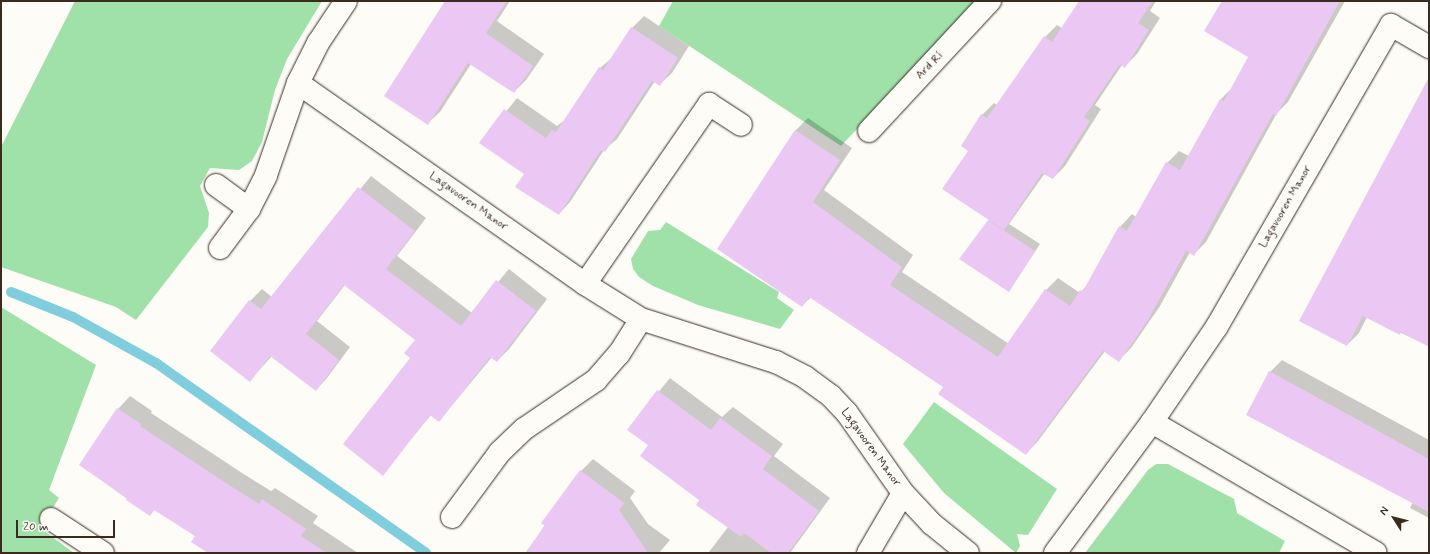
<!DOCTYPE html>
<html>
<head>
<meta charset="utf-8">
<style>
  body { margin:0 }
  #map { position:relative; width:1430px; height:554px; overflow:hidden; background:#fdfcf7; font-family:Mynerve,sans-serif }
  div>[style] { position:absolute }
  .green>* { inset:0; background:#a0e1aa }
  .shadow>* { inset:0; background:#0003 }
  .stream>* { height:10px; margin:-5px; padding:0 5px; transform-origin:5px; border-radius:5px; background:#7fcddd }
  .building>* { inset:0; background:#ebc8f4 }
  .roads { filter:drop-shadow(0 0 1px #3b2a1e) drop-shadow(0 0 1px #3b2a1e) }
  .street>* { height:22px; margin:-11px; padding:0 11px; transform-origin:11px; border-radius:11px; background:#fdfcf7 }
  span { translate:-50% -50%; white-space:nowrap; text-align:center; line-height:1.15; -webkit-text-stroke:3px #fdfcf7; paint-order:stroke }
  .street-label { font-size:12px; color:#3b2a1e }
  .frame { position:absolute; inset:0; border:2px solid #3b2a1e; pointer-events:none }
  .north { position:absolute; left:1374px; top:498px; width:40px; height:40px; -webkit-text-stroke:3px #fdfcf7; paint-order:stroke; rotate:306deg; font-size:11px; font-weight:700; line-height:16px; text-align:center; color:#3b2a1e }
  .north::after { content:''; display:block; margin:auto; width:14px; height:18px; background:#3b2a1e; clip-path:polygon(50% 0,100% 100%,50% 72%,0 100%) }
  .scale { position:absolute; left:16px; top:520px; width:99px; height:18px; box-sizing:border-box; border:2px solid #3b2a1e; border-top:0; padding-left:5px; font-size:12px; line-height:14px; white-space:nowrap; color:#3b2a1e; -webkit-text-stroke:3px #fdfcf7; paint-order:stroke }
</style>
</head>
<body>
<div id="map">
  <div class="green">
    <div style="clip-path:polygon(75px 1px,322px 1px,287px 59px,275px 90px,262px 142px,252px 161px,239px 170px,210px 168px,200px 186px,209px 213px,208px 227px,136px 320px,116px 307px,1px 267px,1px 147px)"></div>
    <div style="clip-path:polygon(673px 1px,977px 1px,841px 146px,659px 26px)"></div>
    <div style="clip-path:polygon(666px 222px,779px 292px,777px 298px,794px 310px,780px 329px,698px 305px,653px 286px,639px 277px,633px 269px,631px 259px,648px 231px,660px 230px)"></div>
    <div style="clip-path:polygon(1px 307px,96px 365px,49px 490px,59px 498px,40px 528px,74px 553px,1px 553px)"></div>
    <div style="clip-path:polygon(934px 402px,1057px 489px,1028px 535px,1017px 534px,1020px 546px,1016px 553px,944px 493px,903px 444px)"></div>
    <div style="clip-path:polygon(1156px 464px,1168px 464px,1234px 499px,1237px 513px,1285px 541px,1279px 553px,1085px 553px,1148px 470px)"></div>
  </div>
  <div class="shadow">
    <div style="clip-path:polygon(446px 1px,510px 1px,497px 21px,544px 54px,526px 80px,514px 92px,471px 64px,440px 112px,428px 123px)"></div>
    <div style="clip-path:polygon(1080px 1px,1156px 1px,1150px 11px,1160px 18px,1137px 54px,1125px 66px,1122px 65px,1095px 105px,1101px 109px,1065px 166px,1053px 178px,1045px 173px,1009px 224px,1040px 244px,1009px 291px,969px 150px,982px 115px,994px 103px,997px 105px,1045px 37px,1057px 25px,1062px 28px)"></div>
    <div style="clip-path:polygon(1252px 1px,1345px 1px,1288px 102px,1277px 113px,1206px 242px,1194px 254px,1190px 252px,1160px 306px,1131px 348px,1119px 360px,1105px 351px,1038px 441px,1026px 454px,944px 387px,811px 297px,802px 306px,718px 249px,796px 130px,808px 118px,852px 148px,824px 190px,913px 255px,902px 272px,1009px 344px,1046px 290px,1058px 278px,1080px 293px,1088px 284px,1120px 227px,1132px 214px,1136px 217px,1167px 163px,1179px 151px,1189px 156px,1221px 99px,1232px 88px,1250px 57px)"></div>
    <div style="clip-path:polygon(644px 16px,689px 46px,672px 73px,660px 84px,655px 81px,617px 139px,604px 150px,570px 202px,559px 214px,525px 173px,481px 143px,517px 98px,557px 126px,566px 119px,600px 68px,613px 57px,632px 28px)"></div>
    <div style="clip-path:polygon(1429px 82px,1429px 346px,1367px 317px,1359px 333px,1347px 345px)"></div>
    <div style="clip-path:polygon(371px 176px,426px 218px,397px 256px,472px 313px,509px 269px,547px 299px,509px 349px,497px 361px,492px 357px,439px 421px,431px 415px,382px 474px,416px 340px,345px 285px,317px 321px,350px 347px,327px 378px,316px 390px,272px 356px,250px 380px,250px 301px,262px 289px,272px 297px)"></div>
    <div style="clip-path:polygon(1282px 360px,1429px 440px,1429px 518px,1410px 508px,1413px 502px,1270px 372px)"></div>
    <div style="clip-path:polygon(670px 378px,722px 417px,733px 407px,783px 444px,774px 456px,830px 498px,790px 553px,709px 552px,728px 527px,649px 445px,628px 429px)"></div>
    <div style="clip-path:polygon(130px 396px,152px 411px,151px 413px,242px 473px,271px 491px,275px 488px,318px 516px,313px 523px,358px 553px,210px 553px,196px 536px,155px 509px,150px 515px,80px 465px,118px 409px)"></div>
    <div style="clip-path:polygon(593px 459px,635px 491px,630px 498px,648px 524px,670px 540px,659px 553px,526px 553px,581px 471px)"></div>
  </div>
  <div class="stream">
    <div style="left:11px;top:292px;width:67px;rotate:22deg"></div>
    <div style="left:73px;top:317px;width:95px;rotate:29deg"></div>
    <div style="left:156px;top:363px;width:330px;rotate:35.1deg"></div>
  </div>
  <div class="building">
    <div style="clip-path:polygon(445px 1px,507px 1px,486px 33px,533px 66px,514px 93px,468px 63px,428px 125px,384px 96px)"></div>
    <div style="clip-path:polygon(1079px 1px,1153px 1px,1138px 23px,1149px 30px,1125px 68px,1120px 64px,1084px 117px,1090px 121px,1053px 179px,1042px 173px,1004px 230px,942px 189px,968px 151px,961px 146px,981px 114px,987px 118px,1044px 36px,1052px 42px)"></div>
    <div style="clip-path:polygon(1222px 1px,1340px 1px,1276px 116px,1273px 114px,1194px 256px,1186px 251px,1148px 320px,1119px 362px,1103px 351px,1026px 455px,938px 394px,943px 387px,833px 313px,809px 297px,802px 307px,717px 249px,795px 130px,840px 160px,813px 202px,902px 267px,890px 285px,998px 357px,1045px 289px,1070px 306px,1080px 290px,1083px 291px,1119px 226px,1127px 231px,1166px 162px,1180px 170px,1220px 99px,1224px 101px,1248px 57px,1204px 31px)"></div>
    <div style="clip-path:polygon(631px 27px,678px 58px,660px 86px,652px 81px,605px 152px,601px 150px,559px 215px,515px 187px,524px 174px,479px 143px,504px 109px,546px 138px,552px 130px,556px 132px,599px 67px,603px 70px)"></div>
    <div style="clip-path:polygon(1429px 77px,1429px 347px,1401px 332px,1400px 335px,1363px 316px,1347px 346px,1299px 321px)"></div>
    <div style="clip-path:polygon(358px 187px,415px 231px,386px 269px,461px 326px,496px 280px,536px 311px,497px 362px,490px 357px,439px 422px,430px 415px,383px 476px,343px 444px,410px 358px,404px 353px,415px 340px,344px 285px,306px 334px,339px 360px,316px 391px,270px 356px,250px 382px,210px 351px,249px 300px,261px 309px)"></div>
    <div style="clip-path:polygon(988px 220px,1035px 251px,1009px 292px,959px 259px)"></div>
    <div style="clip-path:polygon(1269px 371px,1429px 459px,1429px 512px,1246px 415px)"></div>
    <div style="clip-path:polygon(657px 390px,711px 430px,720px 418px,772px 456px,763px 469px,819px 511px,788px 553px,771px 553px,744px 533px,741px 537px,696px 505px,699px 500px,640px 456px,648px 445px,627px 430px)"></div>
    <div style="clip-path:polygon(117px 408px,141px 424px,140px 426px,229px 485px,259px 504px,262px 499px,306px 529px,301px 536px,327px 553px,208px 553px,191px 542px,195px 536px,154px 510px,150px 516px,126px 500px,127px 498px,79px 465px)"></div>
    <div style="clip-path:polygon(580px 470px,624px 503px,619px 510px,648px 553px,525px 553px,545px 526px,541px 523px)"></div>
  </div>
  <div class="roads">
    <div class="street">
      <div style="left:298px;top:83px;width:350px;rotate:35deg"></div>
      <div style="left:585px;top:284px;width:66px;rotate:32deg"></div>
      <div style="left:641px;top:319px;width:142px;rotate:17.7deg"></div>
      <div style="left:776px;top:362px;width:33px;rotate:27deg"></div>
      <div style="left:805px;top:377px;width:32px;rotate:36deg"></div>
      <div style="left:831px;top:396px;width:23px;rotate:47deg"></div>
      <div style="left:847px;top:413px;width:98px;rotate:55deg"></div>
      <div style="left:903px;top:493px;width:42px;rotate:46.9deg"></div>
      <div style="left:932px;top:524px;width:46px;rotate:38.9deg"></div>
      <div style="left:869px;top:131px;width:178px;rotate:-47.1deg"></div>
      <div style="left:216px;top:185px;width:41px;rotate:36deg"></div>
      <div style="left:220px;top:248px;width:49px;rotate:-53.4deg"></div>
      <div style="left:249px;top:209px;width:38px;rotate:-63deg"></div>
      <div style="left:266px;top:175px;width:97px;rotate:-70.8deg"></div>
      <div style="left:298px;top:83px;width:45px;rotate:-63.4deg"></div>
      <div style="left:318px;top:43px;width:50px;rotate:-56.3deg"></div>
      <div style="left:585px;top:284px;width:219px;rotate:-55.4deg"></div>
      <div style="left:709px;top:104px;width:38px;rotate:33deg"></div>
      <div style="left:1152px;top:422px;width:259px;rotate:30.3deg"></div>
      <div style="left:452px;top:517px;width:81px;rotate:-53.6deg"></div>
      <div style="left:500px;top:452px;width:33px;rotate:-44deg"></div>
      <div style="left:524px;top:429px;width:87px;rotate:-34.2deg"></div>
      <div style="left:596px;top:380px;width:35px;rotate:-49deg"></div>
      <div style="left:619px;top:354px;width:41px;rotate:-57.8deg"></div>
      <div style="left:51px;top:519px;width:62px;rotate:33.2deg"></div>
      <div style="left:868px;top:553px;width:69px;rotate:-59.7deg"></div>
      <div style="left:1055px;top:553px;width:163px;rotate:-53.5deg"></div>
      <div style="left:1152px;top:422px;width:114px;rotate:-55.8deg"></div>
      <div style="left:1216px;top:328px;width:350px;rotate:-60deg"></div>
      <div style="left:1391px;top:25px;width:44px;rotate:30.1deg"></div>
    </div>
  </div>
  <div class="street-label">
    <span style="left:930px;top:66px;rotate:-46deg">Ard Rí</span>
    <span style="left:468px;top:202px;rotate:35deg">Lagavooren Manor</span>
    <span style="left:1286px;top:207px;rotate:-60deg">Lagavooren Manor</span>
    <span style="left:870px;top:448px;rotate:54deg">Lagavooren Manor</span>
  </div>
  <div class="frame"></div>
  <div class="north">N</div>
  <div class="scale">20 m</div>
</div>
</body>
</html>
